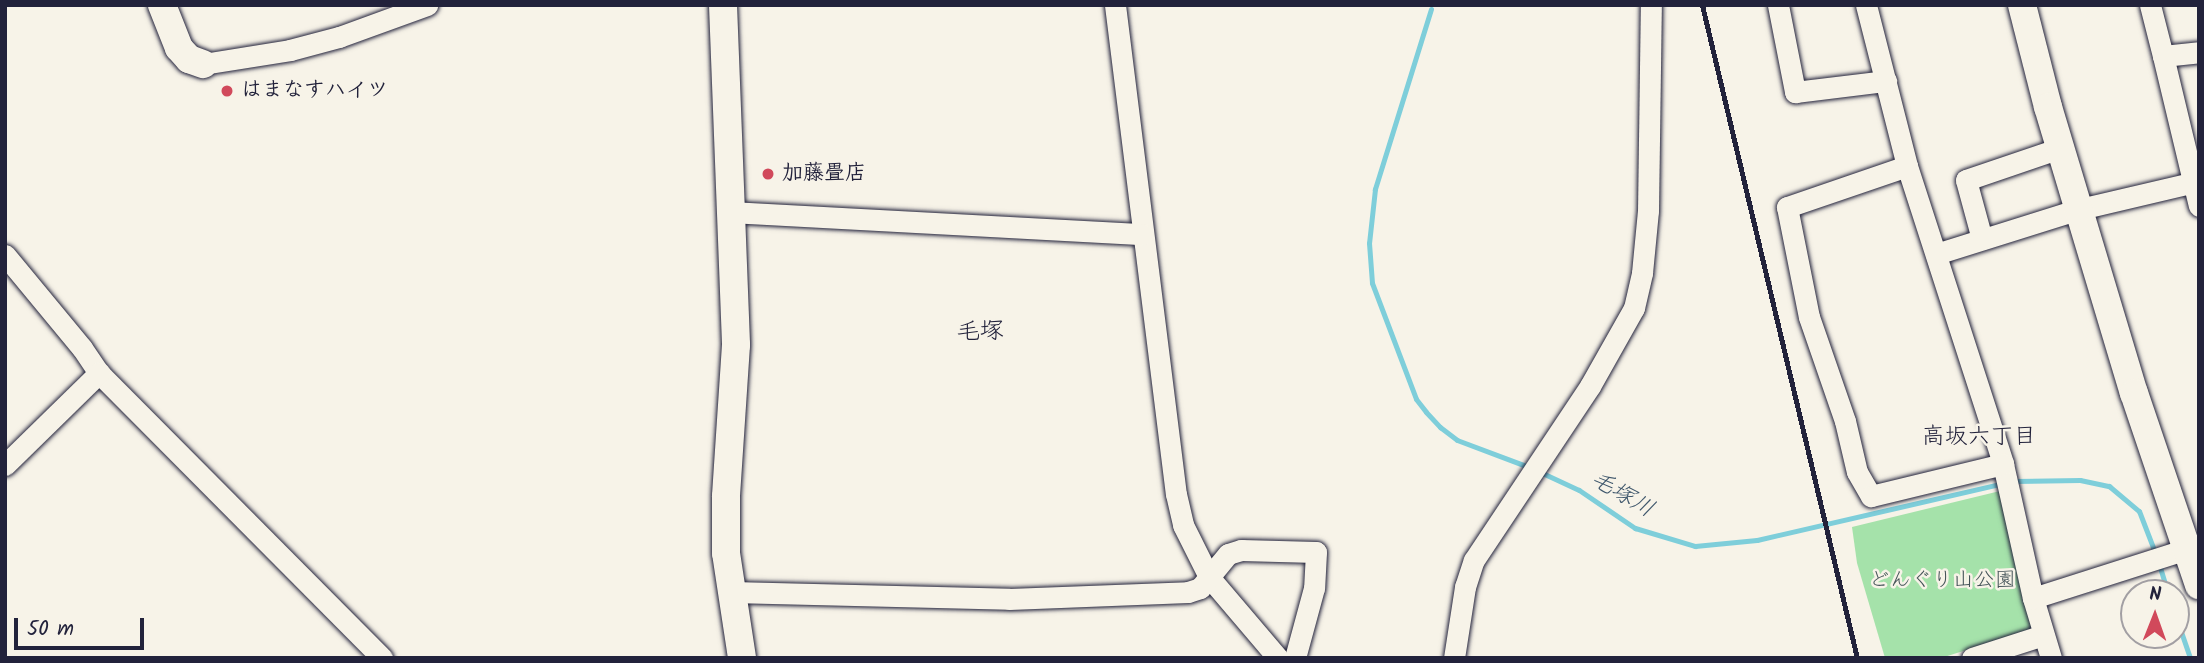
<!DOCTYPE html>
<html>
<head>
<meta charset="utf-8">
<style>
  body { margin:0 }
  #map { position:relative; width:2204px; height:663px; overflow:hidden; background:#f7f3e8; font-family:Kalam,"Klee One",sans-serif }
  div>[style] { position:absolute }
  .green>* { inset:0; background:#a5e2aa }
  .stream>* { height:5px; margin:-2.5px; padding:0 2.5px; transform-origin:2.5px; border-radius:2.5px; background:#7eceda }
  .roads { filter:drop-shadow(0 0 2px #22223b) drop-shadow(0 0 2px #22223b) }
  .street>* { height:21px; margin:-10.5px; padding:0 10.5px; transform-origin:10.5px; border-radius:10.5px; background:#f7f3e8 }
  .secondary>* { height:28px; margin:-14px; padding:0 14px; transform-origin:14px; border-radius:14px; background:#f7f3e8 }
  .rail>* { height:5px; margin:-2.5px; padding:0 2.5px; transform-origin:2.5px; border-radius:2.5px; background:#22223b }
  .dots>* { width:19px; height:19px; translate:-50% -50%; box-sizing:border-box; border:4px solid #f7f3e8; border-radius:50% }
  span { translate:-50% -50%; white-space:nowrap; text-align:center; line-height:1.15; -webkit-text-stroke:5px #f7f3e8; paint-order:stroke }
  .poi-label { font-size:21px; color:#22223b; font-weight:700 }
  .left { translate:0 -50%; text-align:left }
  .park-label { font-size:21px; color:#435257 }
  .neighbourhood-label { font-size:23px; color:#22223b }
  .water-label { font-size:23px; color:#3e566b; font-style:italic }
  .quarter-label { font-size:24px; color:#22223b }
  .frame { position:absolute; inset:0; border:7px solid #22223b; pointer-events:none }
  .north { position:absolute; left:2120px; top:579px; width:70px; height:70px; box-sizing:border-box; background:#f7f3e8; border:2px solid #a29fa3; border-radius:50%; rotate:1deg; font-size:19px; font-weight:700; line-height:28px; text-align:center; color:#22223b }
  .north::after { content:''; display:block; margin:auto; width:24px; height:32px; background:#d1495b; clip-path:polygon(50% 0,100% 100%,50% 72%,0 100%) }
  .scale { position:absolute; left:14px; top:618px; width:130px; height:32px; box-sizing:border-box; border:4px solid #22223b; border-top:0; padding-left:9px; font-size:21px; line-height:24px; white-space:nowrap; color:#22223b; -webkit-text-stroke:5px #f7f3e8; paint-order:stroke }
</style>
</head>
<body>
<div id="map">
  <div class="green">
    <div style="clip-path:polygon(2000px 491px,2033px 624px,2030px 630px,1941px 658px,1885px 658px,1857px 563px,1852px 527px)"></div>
  </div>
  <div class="stream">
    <div style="left:1431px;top:9px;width:189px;rotate:107.3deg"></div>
    <div style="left:1375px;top:189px;width:54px;rotate:96.3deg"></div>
    <div style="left:1369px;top:243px;width:40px;rotate:85.7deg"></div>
    <div style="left:1372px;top:283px;width:124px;rotate:69.2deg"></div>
    <div style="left:1416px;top:399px;width:16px;rotate:52deg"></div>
    <div style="left:1426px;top:412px;width:21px;rotate:47deg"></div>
    <div style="left:1440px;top:427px;width:21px;rotate:37deg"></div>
    <div style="left:1457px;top:440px;width:77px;rotate:20.6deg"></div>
    <div style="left:1538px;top:471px;width:45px;rotate:24.9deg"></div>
    <div style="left:1579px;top:490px;width:68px;rotate:34.2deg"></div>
    <div style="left:1635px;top:528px;width:63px;rotate:16.7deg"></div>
    <div style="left:1695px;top:546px;width:62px;rotate:-5.5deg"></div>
    <div style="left:1757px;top:540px;width:253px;rotate:-13deg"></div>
    <div style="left:2013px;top:481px;width:67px;rotate:-0.9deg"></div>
    <div style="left:2080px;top:480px;width:30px;rotate:12deg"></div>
    <div style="left:2109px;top:486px;width:39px;rotate:40deg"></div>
    <div style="left:2139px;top:511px;width:47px;rotate:68.9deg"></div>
    <div style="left:2159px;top:564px;width:30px;rotate:73deg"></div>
    <div style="left:2176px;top:617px;width:43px;rotate:71.1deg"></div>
  </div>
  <div class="roads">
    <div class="street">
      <div style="left:1115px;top:5px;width:493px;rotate:82.9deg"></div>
      <div style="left:1176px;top:494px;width:32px;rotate:77deg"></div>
      <div style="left:1183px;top:525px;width:58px;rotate:63.4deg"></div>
      <div style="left:1209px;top:577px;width:106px;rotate:49.6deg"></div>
      <div style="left:1778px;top:5px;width:89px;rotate:78.9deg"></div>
      <div style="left:1795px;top:92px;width:92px;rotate:-6.9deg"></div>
      <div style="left:1866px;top:5px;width:166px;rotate:75.7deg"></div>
      <div style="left:1907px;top:166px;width:313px;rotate:72.1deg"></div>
      <div style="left:2003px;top:464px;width:137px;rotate:77.4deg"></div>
      <div style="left:2150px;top:5px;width:53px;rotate:75.7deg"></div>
      <div style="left:2163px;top:56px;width:36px;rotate:-6deg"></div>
      <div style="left:2163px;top:56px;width:154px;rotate:76.5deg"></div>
      <div style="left:203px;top:64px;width:88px;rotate:-9.1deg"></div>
      <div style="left:290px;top:50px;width:51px;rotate:-14.9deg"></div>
      <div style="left:339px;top:37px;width:94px;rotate:-20deg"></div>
      <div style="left:1907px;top:166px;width:127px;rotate:161.1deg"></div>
      <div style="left:1787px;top:207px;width:112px;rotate:78.7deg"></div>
      <div style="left:1809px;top:317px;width:110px;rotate:70.9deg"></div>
      <div style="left:1845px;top:421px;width:52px;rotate:76.8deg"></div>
      <div style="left:1857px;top:472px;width:28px;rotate:60deg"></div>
      <div style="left:1871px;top:496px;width:136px;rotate:-13.6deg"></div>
      <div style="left:731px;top:212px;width:412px;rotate:3.1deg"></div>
      <div style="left:1982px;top:239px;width:61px;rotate:-105.2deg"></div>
      <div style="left:1966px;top:180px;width:99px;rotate:-18.8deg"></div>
      <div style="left:1936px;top:254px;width:151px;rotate:-17.4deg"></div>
      <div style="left:2080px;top:209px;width:122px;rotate:-13.2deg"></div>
      <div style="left:5px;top:255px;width:121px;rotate:50.4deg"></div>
      <div style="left:82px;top:348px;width:30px;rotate:56deg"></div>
      <div style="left:99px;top:373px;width:402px;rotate:45.2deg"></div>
      <div style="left:5px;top:465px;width:132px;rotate:-44.4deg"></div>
      <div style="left:731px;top:592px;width:278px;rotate:1.4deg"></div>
      <div style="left:1009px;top:599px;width:179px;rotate:-2.2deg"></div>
      <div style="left:1188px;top:592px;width:13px;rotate:-18deg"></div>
      <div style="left:1200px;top:588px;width:44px;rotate:-50.5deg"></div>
      <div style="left:1228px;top:554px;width:14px;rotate:-17deg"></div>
      <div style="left:1241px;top:550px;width:75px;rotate:1.5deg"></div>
      <div style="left:1316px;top:552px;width:36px;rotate:93deg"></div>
      <div style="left:1314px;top:588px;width:73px;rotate:105.2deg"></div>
      <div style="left:1454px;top:658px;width:72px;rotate:-81.2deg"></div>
      <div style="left:1465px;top:587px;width:28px;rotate:-72deg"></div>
      <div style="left:1474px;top:560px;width:209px;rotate:-56.3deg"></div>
      <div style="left:1590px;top:386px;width:90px;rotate:-60.6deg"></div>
      <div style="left:1634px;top:308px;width:36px;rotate:-77deg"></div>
      <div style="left:1642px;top:273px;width:62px;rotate:-84.5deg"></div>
      <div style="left:1648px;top:211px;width:206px;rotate:-89.2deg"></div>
      <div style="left:1972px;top:658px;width:75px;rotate:-17.9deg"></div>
      <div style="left:2051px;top:658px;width:63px;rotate:-106.7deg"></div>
      <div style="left:2033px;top:598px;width:174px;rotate:-17.7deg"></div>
    </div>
    <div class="secondary">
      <div style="left:162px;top:5px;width:46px;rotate:68.4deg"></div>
      <div style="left:179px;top:48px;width:15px;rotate:48deg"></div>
      <div style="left:189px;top:59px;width:15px;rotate:20deg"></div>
      <div style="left:723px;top:5px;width:340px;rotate:87.8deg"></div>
      <div style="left:736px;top:345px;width:152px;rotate:93.8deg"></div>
      <div style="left:726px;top:497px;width:56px;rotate:90deg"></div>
      <div style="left:726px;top:553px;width:106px;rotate:81.3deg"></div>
      <div style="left:2022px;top:5px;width:105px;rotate:75.7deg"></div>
      <div style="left:2048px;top:107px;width:299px;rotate:73.3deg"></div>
      <div style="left:2134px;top:393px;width:203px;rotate:71.3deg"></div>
    </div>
  </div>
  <div class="rail">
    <div style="left:1702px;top:5px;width:671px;rotate:76.65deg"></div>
  </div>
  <div class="dots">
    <div style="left:227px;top:91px;background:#d1495b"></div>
    <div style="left:768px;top:174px;background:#d1495b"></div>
  </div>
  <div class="poi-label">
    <span class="left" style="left:241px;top:91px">はまなすハイツ</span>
    <span class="left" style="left:782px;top:174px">加藤畳店</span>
  </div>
  <div class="park-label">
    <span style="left:1942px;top:581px">どんぐり山公園</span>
  </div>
  <div class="neighbourhood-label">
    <span style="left:1979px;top:437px">高坂六丁目</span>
  </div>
  <div class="water-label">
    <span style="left:1622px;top:495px;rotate:30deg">毛塚川</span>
  </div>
  <div class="quarter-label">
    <span style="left:980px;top:332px">毛塚</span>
  </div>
  <div class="frame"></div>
  <div class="north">N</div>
  <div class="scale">50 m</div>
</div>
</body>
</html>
